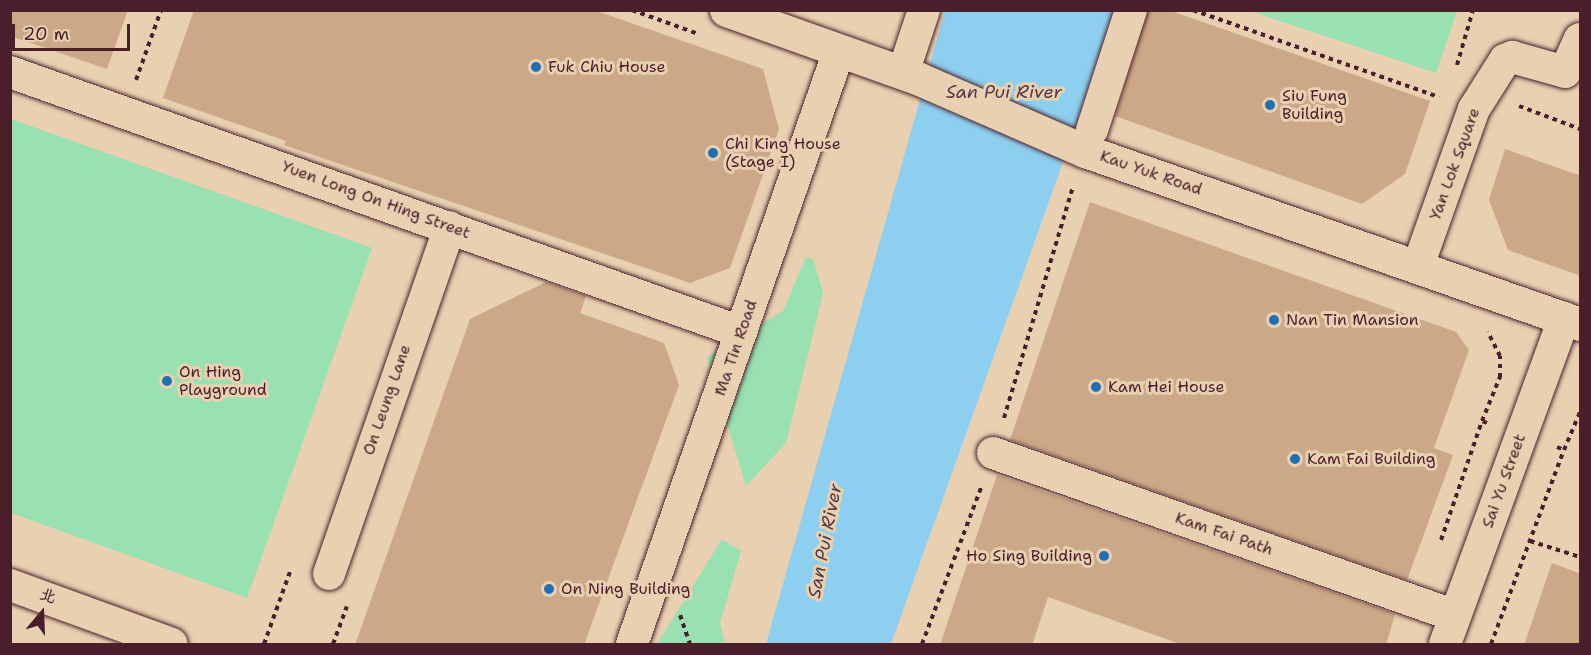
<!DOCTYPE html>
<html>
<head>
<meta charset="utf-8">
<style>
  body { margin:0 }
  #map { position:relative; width:1591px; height:655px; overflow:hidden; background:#e8d0b0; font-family:"Shantell Sans","LXGW WenKai TC",sans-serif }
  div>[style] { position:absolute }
  .green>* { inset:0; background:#99e1b0 }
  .water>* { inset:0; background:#8dcfee }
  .building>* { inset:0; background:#cba887 }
  .path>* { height:4px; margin-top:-2px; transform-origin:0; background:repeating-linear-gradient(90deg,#4a1f2b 0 4.5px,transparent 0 9px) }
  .roads { filter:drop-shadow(0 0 2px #4a1f2b) drop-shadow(0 0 2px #4a1f2b) }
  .street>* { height:32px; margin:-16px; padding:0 16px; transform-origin:16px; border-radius:16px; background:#e8d0b0 }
  .secondary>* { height:33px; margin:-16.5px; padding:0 16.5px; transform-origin:16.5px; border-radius:16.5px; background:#e8d0b0 }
  .dots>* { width:16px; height:16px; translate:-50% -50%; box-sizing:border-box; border:3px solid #e8d0b0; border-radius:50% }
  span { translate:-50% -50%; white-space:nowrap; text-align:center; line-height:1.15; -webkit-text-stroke:6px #e8d0b0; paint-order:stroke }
  .poi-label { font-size:16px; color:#4a1f2b }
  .left { translate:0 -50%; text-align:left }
  .right { translate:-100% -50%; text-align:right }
  .street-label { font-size:16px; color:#4a1f2b }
  .water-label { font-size:18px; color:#543948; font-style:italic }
  .frame { position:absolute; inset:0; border:12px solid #4a1f2b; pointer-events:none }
  .north { position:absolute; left:12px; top:583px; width:60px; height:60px; -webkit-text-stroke:4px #e8d0b0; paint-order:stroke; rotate:19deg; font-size:16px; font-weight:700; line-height:24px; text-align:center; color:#4a1f2b }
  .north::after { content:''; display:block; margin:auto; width:21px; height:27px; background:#4a1f2b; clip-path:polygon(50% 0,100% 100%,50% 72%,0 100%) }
  .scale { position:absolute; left:12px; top:24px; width:118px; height:27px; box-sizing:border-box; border:3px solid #4a1f2b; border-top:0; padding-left:8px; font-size:18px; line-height:21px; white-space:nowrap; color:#4a1f2b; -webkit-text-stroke:4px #e8d0b0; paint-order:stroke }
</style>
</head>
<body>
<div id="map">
  <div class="green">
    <div style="clip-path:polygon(1250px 11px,1457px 11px,1436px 73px)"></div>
    <div style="clip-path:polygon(11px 119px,372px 248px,247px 598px,11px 513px)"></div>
    <div style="clip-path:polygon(806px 257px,813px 259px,823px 293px,786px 443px,746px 486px,707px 357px,783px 311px)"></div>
    <div style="clip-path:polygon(722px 539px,741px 551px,720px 623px,725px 644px,657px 644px)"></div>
  </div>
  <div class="water">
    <div style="clip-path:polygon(945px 11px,1117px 11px,891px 644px,766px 644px)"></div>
  </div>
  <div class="building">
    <div style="clip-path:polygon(10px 10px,128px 10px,107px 69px,10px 36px)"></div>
    <div style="clip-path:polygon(194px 10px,594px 10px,763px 69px,779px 129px,730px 268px,690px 283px,284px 145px,286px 141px,163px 98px)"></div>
    <div style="clip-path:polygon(1148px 10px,1168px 10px,1430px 101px,1405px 174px,1362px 204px,1115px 116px)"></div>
    <div style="clip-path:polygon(1505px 149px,1581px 176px,1581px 276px,1508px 250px,1489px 200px)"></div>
    <div style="clip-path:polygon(1090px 202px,1456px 332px,1469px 350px,1434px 448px,1453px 455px,1407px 580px,1010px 440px)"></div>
    <div style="clip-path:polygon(546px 282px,586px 296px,580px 313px,664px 343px,679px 385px,584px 645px,355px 645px,470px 319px)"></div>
    <div style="clip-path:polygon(997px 475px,1395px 614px,1386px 645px,1183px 645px,1048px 597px,1032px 645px,940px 645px)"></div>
    <div style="clip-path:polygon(1552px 563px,1581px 574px,1581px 645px,1524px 645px)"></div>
  </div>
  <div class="path">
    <div style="left:632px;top:10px;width:68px;rotate:19.8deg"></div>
    <div style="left:1193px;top:10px;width:261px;rotate:19.5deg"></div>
    <div style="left:1457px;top:65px;width:57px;rotate:-73.8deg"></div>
    <div style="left:136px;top:80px;width:74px;rotate:-70.3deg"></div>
    <div style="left:1519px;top:106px;width:65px;rotate:20.7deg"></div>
    <div style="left:1004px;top:418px;width:241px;rotate:-73.4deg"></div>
    <div style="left:1487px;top:423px;width:5px;rotate:-158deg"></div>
    <div style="left:1482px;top:421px;width:48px;rotate:-67.8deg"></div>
    <div style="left:1500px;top:377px;width:21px;rotate:-90deg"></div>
    <div style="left:1500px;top:356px;width:27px;rotate:-117deg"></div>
    <div style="left:1557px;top:447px;width:8px;rotate:23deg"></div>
    <div style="left:1564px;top:450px;width:41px;rotate:-67.2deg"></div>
    <div style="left:1441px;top:540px;width:126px;rotate:-71deg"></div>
    <div style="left:1530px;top:541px;width:52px;rotate:17.7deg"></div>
    <div style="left:680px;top:615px;width:31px;rotate:71deg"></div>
    <div style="left:264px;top:644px;width:80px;rotate:-70.2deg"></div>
    <div style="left:333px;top:644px;width:40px;rotate:-69.8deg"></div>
    <div style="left:922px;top:644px;width:167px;rotate:-69.3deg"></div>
    <div style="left:1491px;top:644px;width:207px;rotate:-69.4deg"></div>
  </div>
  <div class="roads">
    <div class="street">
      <div style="left:10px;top:72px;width:776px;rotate:19.58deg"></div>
      <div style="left:903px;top:73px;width:66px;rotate:-71.6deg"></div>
      <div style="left:1092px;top:130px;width:126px;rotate:-72deg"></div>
      <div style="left:1418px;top:266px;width:167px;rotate:-70.4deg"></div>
      <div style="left:1474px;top:109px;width:58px;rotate:-57.7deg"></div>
      <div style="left:1505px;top:60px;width:8px;rotate:-23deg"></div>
      <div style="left:1512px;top:57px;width:55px;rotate:15.8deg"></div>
      <div style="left:1565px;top:72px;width:36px;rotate:-66deg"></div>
      <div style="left:993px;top:453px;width:490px;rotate:19.4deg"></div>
      <div style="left:329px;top:574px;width:367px;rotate:-70.8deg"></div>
      <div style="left:10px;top:585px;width:172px;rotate:20deg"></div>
      <div style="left:632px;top:644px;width:628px;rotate:-70.76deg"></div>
      <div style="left:1445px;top:644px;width:347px;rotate:-69.9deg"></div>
    </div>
    <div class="secondary">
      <div style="left:726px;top:10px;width:203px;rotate:19.6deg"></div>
      <div style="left:917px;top:78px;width:183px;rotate:23.5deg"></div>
      <div style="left:1085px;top:151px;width:524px;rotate:19.26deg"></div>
    </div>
  </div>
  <div class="dots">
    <div style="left:536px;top:67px;background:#1f6fb2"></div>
    <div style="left:1270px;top:105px;background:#1f6fb2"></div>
    <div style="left:713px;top:153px;background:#1f6fb2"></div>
    <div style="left:1274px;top:320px;background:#1f6fb2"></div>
    <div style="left:167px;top:381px;background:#1f6fb2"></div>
    <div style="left:1096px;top:387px;background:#1f6fb2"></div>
    <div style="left:1295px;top:459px;background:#1f6fb2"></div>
    <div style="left:1104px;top:556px;background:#1f6fb2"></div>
    <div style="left:549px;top:589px;background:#1f6fb2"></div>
  </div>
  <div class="poi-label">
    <span class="left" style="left:548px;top:67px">Fuk Chiu House</span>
    <span class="left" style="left:1282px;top:105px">Siu Fung<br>Building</span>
    <span class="left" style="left:725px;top:153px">Chi King House<br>(Stage I)</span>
    <span class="left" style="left:1286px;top:320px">Nan Tin Mansion</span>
    <span class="left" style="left:179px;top:381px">On Hing<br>Playground</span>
    <span class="left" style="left:1108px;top:387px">Kam Hei House</span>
    <span class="left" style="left:1307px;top:459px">Kam Fai Building</span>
    <span class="right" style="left:1092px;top:556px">Ho Sing Building</span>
    <span class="left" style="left:561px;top:589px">On Ning Building</span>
  </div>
  <div class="street-label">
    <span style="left:1455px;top:164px;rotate:-70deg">Yan Lok Square</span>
    <span style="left:1151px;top:173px;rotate:19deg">Kau Yuk Road</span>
    <span style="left:376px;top:200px;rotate:20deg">Yuen Long On Hing Street</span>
    <span style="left:736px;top:348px;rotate:-71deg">Ma Tin Road</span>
    <span style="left:387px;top:400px;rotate:-71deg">On Leung Lane</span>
    <span style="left:1504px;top:481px;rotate:-70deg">Sai Yu Street</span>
    <span style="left:1224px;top:534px;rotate:19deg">Kam Fai Path</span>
  </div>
  <div class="water-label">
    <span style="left:1004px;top:92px">San Pui River</span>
    <span style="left:825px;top:541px;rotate:-79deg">San Pui River</span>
  </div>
  <div class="frame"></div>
  <div class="north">北</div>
  <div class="scale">20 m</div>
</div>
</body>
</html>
